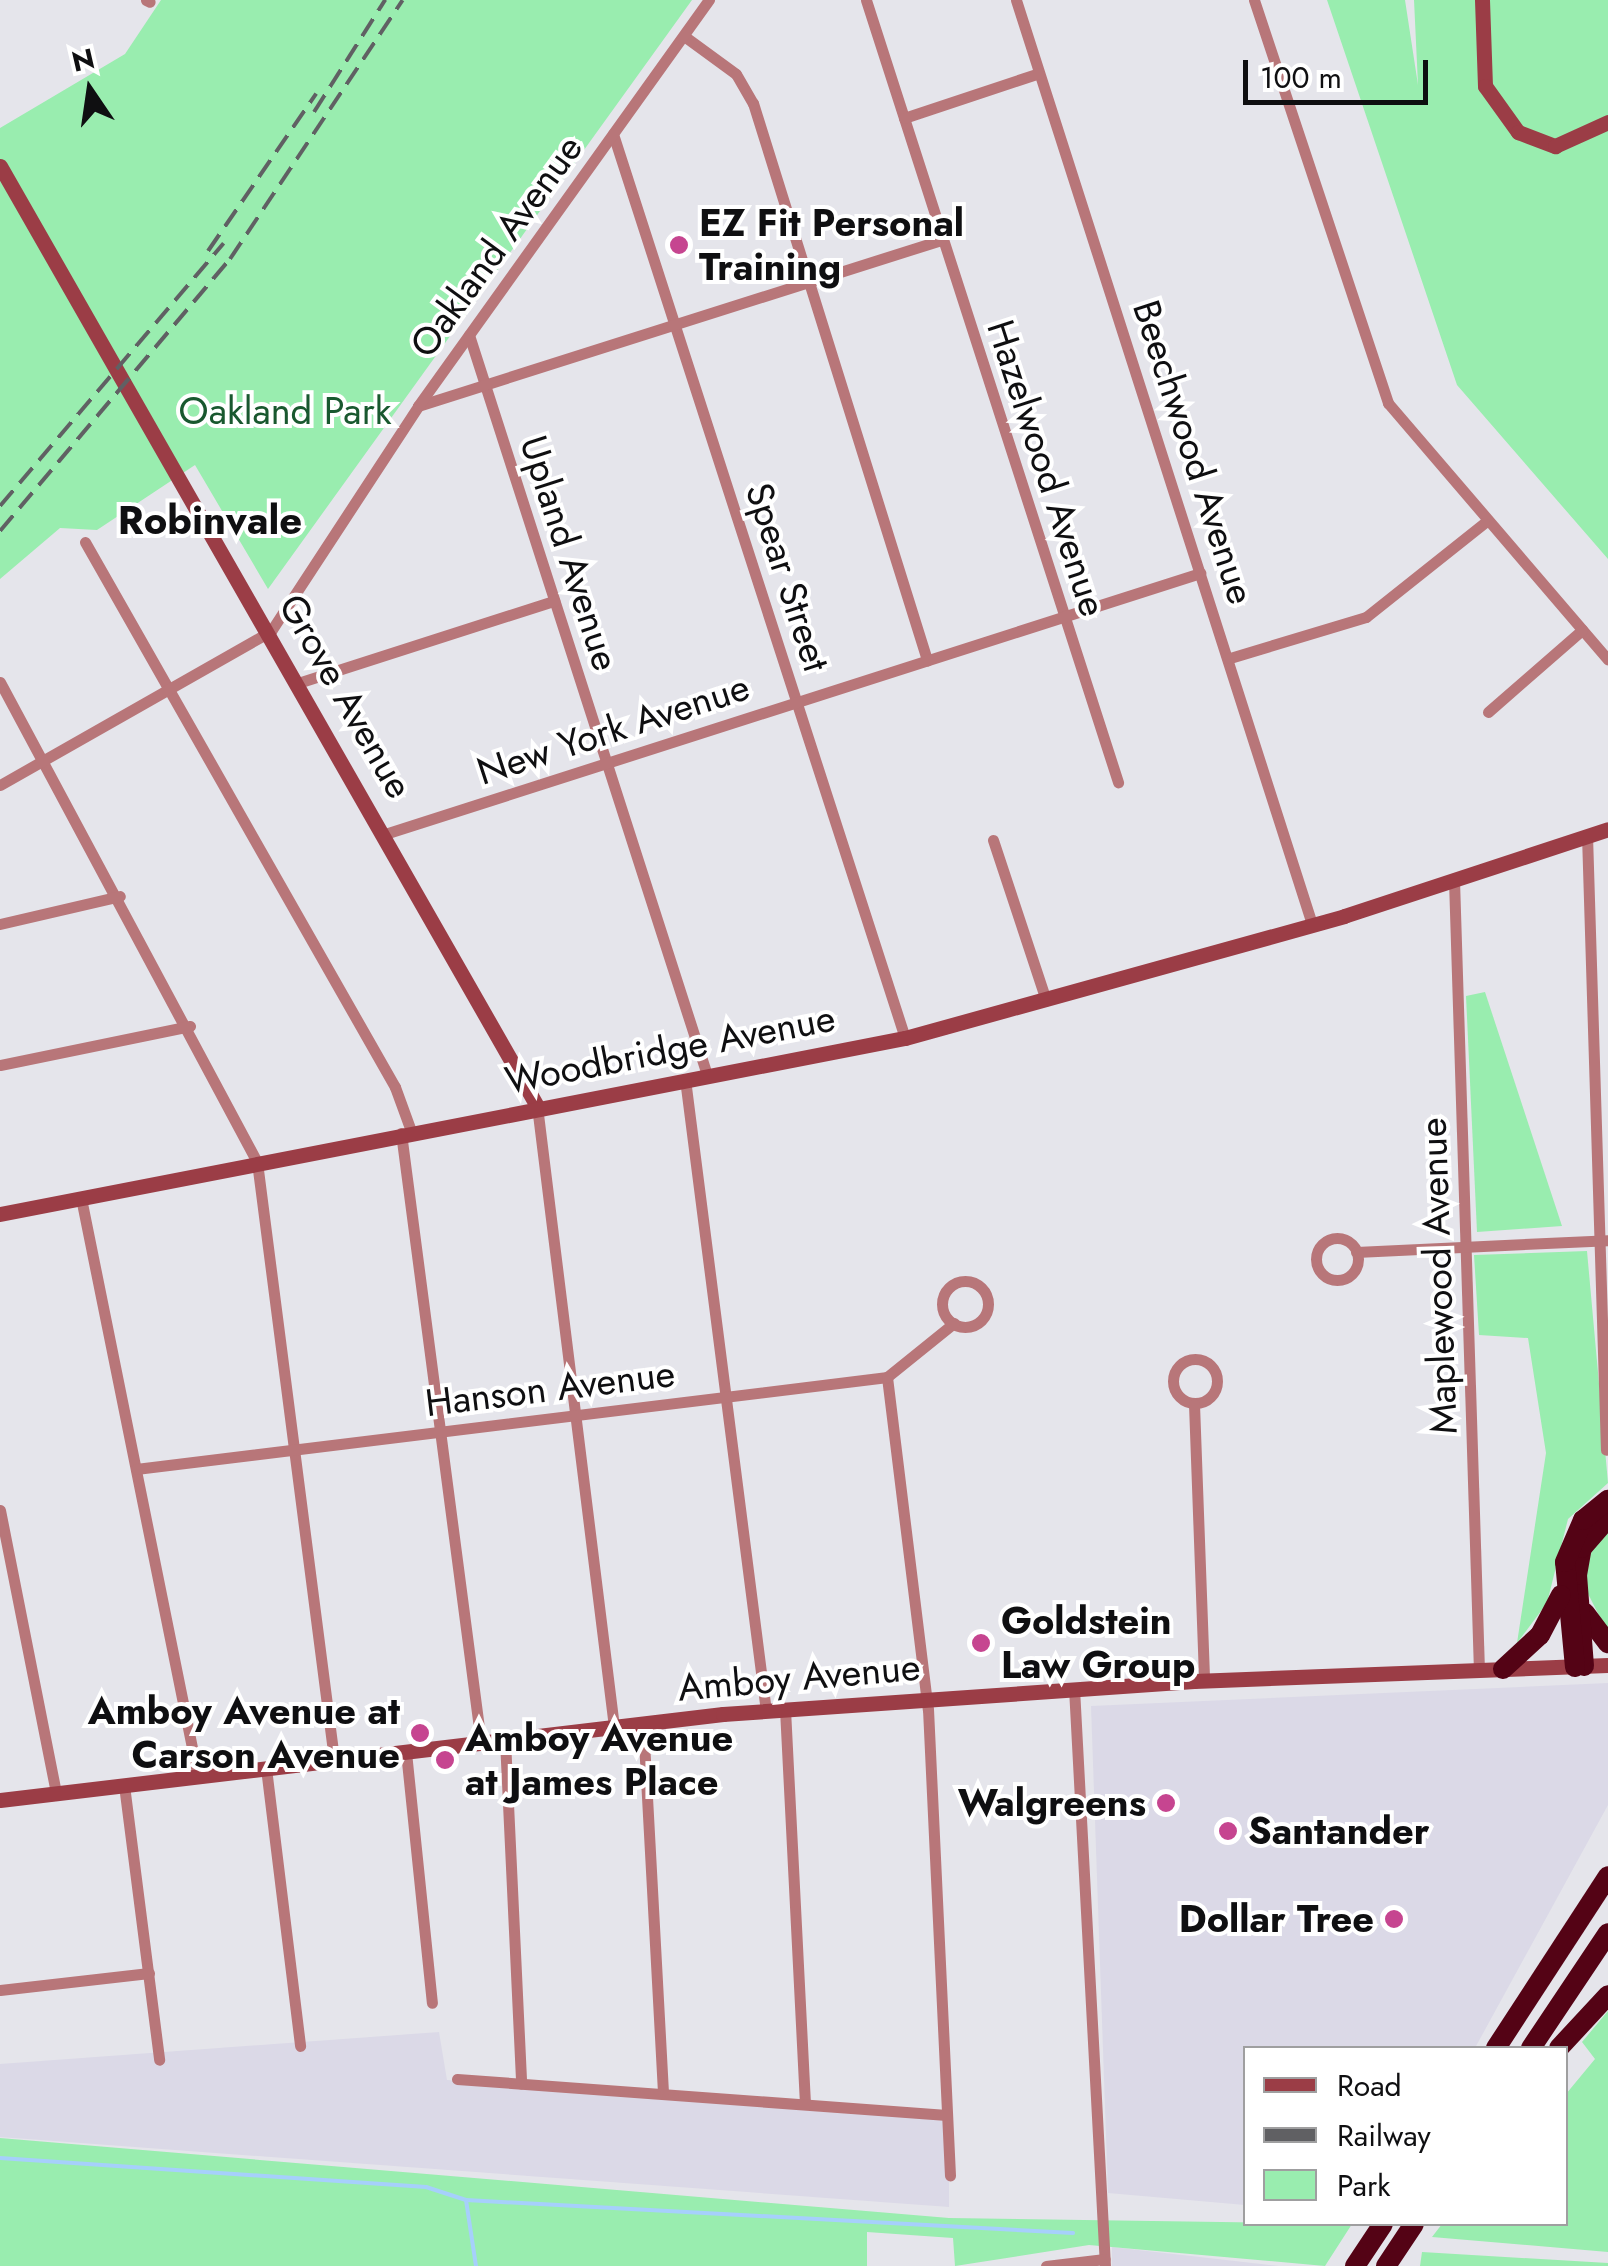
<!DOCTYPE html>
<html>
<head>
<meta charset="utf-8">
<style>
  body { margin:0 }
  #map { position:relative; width:1608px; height:2266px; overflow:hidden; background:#e5e5eb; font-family:Jost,sans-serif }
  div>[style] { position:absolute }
  .built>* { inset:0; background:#dbd9e7 }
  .green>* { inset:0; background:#99edaf }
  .stream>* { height:4px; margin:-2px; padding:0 2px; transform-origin:2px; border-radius:2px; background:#a6d0fb }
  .street>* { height:11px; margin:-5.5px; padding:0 5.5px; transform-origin:5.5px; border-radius:5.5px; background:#b87679 }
  .street>.ring { margin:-5.5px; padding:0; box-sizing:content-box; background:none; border:11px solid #b87679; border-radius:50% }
  .secondary>* { height:15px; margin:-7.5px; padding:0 7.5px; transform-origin:7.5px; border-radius:7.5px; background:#9b3d46 }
  .highway>* { height:20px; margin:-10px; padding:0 10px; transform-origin:10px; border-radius:10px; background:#540315 }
  .rail>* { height:4px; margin-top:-2px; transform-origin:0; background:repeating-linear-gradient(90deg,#606063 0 20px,transparent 0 30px) }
  .dots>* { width:28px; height:28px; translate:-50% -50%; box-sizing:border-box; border:5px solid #fff; border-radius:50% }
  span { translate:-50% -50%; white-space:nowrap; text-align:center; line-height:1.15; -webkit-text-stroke:8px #fff; paint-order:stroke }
  .poi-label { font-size:38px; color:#0f0f11; font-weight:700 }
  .left { translate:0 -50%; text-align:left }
  .right { translate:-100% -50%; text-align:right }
  .street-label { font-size:38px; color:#0f0f11 }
  .park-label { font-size:38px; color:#19582f }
  .neighbourhood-label { font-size:40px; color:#0f0f11; font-weight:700 }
  .legend { position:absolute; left:1243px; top:2046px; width:325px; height:180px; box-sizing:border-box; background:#fff; border:2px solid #9f9fa0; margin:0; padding:12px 18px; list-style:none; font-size:30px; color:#0f0f11 }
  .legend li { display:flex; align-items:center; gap:20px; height:50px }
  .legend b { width:50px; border:2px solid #9f9fa0 }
  .north { position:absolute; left:40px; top:40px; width:100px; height:100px; -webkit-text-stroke:8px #fff; paint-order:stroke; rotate:347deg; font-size:28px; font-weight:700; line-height:40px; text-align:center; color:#0f0f11 }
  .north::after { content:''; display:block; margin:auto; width:35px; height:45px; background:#0f0f11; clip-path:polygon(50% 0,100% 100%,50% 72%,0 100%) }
  .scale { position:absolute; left:1243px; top:60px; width:185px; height:45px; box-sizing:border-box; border:5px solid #0f0f11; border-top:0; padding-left:12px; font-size:30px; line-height:35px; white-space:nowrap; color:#0f0f11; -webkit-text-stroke:8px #fff; paint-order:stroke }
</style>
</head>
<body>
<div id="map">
  <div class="built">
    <div style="clip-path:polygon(1608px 1683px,1608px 1805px,1475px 2048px,1246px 2048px,1245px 2205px,1108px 2193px,1091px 1706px)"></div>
    <div style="clip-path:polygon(439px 2032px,447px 2080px,949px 2117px,949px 2207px,0 2137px,0 2064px)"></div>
    <div style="clip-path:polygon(1112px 2247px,1279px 2266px,1112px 2266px)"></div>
  </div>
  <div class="green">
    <div style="clip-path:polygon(161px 0,692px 0,268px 589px,195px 465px,97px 530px,60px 528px,0 579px,0 128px,125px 54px)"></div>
    <div style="clip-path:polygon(1327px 0,1405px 0,1418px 85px,1414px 0,1608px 0,1608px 559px,1457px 385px)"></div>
    <div style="clip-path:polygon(1485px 992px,1562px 1226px,1477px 1232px,1466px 996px)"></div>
    <div style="clip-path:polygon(1587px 1251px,1608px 1483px,1568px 1519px,1547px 1603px,1517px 1643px,1546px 1453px,1528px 1338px,1479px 1335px,1474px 1255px)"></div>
    <div style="clip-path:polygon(1608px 1527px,1608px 1633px,1582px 1582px,1591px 1544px)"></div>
    <div style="clip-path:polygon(1608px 2011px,1608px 2252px,1432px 2237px,1442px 2224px,1566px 2224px,1566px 2094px,1595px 2059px,1582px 2042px)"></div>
    <div style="clip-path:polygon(0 2138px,949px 2218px,1352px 2224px,1325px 2266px,1089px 2245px,955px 2266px,953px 2238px,867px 2232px,867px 2266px,0 2266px)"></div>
    <div style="clip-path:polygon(1422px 2252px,1608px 2263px,1608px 2266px,1420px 2266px)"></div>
  </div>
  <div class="stream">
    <div style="left:0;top:2158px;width:427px;rotate:3.9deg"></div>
    <div style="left:426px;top:2187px;width:42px;rotate:18deg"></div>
    <div style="left:466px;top:2200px;width:608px;rotate:3.11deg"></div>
    <div style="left:466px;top:2200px;width:67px;rotate:81.4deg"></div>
  </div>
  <div class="street">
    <div style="left:146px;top:0;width:4px;rotate:27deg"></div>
    <div style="left:866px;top:0;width:822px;rotate:72.14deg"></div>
    <div style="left:1016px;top:0;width:970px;rotate:72.24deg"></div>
    <div style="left:1254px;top:0;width:425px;rotate:71.6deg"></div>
    <div style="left:1388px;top:403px;width:338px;rotate:49.4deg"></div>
    <div style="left:684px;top:36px;width:64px;rotate:36.2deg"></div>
    <div style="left:736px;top:74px;width:34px;rotate:60deg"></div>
    <div style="left:753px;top:103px;width:584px;rotate:72.65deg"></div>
    <div style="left:904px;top:118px;width:142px;rotate:-18.4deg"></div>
    <div style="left:613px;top:134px;width:950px;rotate:72.1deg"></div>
    <div style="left:469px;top:335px;width:777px;rotate:72.17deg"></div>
    <div style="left:418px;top:406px;width:549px;rotate:-17.61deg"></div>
    <div style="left:85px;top:542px;width:627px;rotate:60.37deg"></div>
    <div style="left:395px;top:1087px;width:47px;rotate:70deg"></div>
    <div style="left:1230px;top:658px;width:142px;rotate:-16.8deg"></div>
    <div style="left:1366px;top:617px;width:151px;rotate:-38.5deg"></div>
    <div style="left:0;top:682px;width:544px;rotate:61.83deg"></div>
    <div style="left:257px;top:1162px;width:602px;rotate:82.65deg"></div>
    <div style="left:301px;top:682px;width:266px;rotate:-17.8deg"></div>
    <div style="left:1488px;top:712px;width:125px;rotate:-41.1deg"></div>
    <div style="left:0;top:785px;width:312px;rotate:-29.6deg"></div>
    <div style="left:271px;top:631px;width:269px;rotate:-56.8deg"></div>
    <div style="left:418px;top:406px;width:500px;rotate:-54.4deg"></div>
    <div style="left:388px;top:833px;width:853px;rotate:-17.75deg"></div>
    <div style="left:1587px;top:835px;width:615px;rotate:88.23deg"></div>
    <div style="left:993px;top:840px;width:169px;rotate:71.7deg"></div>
    <div style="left:1454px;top:880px;width:790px;rotate:88.19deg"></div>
    <div style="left:0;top:924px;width:123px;rotate:-13.1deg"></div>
    <div style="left:0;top:1065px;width:194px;rotate:-11.6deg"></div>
    <div style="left:685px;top:1079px;width:637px;rotate:82.7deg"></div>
    <div style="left:537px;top:1106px;width:626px;rotate:82.93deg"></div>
    <div style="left:401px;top:1133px;width:615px;rotate:82.53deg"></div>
    <div style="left:81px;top:1198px;width:591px;rotate:78.58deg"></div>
    <div class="ring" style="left:1316px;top:1238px;width:31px;height:31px"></div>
    <div style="left:1356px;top:1252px;width:252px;rotate:-2.7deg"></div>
    <div class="ring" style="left:942px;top:1281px;width:35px;height:35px"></div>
    <div class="ring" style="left:1173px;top:1359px;width:33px;height:33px"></div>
    <div style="left:887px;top:1377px;width:335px;rotate:83deg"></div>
    <div style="left:928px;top:1709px;width:467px;rotate:87.3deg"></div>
    <div style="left:1194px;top:1404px;width:276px;rotate:87.9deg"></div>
    <div style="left:136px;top:1469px;width:757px;rotate:-6.98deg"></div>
    <div style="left:887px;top:1377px;width:86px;rotate:-38.9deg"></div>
    <div style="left:0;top:1510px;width:289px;rotate:78.8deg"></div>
    <div style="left:1074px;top:1688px;width:579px;rotate:86.93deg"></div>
    <div style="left:785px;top:1709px;width:393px;rotate:87.1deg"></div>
    <div style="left:643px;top:1723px;width:371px;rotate:86.9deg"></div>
    <div style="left:505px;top:1740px;width:344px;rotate:87.3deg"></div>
    <div style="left:406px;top:1752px;width:252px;rotate:84.1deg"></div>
    <div style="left:266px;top:1768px;width:280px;rotate:83deg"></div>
    <div style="left:124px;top:1785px;width:277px;rotate:82.7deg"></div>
    <div style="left:0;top:1990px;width:150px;rotate:-6.5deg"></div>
    <div style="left:457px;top:2079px;width:491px;rotate:4.2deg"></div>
    <div style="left:1046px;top:2266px;width:59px;rotate:-6.8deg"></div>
  </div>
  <div class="secondary">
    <div style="left:1482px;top:0;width:86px;rotate:88deg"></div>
    <div style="left:1485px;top:86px;width:57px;rotate:54.3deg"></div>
    <div style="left:1518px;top:132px;width:40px;rotate:21deg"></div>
    <div style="left:1555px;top:146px;width:58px;rotate:-24.4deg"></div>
    <div style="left:0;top:166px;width:1083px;rotate:60.26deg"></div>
    <div style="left:0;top:1214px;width:922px;rotate:-11.01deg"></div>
    <div style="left:905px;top:1038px;width:456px;rotate:-15.5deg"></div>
    <div style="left:1344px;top:916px;width:278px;rotate:-18.2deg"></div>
    <div style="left:0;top:1800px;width:728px;rotate:-6.78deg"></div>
    <div style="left:723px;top:1714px;width:472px;rotate:-4deg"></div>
    <div style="left:1194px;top:1681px;width:414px;rotate:-2.2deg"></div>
  </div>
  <div class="highway">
    <div style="left:1585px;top:1613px;width:38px;rotate:53deg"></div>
    <div style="left:1584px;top:1666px;width:91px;rotate:-94.4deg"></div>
    <div style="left:1577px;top:1575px;width:27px;rotate:-80deg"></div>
    <div style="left:1582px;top:1548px;width:40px;rotate:-49deg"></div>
    <div style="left:1575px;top:1667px;width:105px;rotate:-95.4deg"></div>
    <div style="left:1565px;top:1562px;width:46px;rotate:-66.8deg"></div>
    <div style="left:1583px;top:1520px;width:32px;rotate:-39deg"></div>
    <div style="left:1503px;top:1669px;width:50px;rotate:-42.6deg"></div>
    <div style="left:1540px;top:1635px;width:45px;rotate:-62.3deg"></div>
    <div style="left:1496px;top:2048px;width:205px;rotate:-56.9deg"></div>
    <div style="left:1531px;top:2048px;width:138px;rotate:-56.2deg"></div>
    <div style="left:1559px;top:2048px;width:72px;rotate:-47.2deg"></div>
    <div style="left:1355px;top:2266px;width:50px;rotate:-56.3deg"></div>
    <div style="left:1386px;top:2266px;width:50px;rotate:-56.3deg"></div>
  </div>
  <div class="rail">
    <div style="left:314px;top:112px;width:133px;rotate:-57.6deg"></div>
    <div style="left:208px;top:251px;width:191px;rotate:-55.5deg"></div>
    <div style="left:0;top:506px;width:345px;rotate:-49.6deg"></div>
    <div style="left:0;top:531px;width:356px;rotate:-49.8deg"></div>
    <div style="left:230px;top:259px;width:311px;rotate:-56.3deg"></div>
  </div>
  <div class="dots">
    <div style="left:679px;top:245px;background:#c64590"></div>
    <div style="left:981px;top:1643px;background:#c64590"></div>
    <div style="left:420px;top:1733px;background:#c64590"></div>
    <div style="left:445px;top:1760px;background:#c64590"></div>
    <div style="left:1166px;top:1803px;background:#c64590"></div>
    <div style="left:1228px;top:1831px;background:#c64590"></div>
    <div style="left:1394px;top:1919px;background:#c64590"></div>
  </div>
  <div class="poi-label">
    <span class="left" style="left:699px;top:245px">EZ Fit Personal<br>Training</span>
    <span class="left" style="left:1001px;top:1643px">Goldstein<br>Law Group</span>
    <span class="right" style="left:400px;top:1733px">Amboy Avenue at<br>Carson Avenue</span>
    <span class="left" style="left:465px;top:1760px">Amboy Avenue<br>at James Place</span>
    <span class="right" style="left:1146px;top:1803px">Walgreens</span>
    <span class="left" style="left:1248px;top:1831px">Santander</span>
    <span class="right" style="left:1374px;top:1919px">Dollar Tree</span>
  </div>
  <div class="street-label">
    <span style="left:496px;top:246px;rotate:-54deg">Oakland Avenue</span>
    <span style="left:1194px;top:452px;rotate:72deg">Beechwood Avenue</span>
    <span style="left:1047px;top:468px;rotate:72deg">Hazelwood Avenue</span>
    <span style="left:570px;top:553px;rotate:72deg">Upland Avenue</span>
    <span style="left:788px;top:577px;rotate:72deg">Spear Street</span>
    <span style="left:346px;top:696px;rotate:60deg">Grove Avenue</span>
    <span style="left:613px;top:729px;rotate:-18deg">New York Avenue</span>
    <span style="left:670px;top:1049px;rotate:-11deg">Woodbridge Avenue</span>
    <span style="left:1438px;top:1276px;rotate:-92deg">Maplewood Avenue</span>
    <span style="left:550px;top:1388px;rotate:-7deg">Hanson Avenue</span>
    <span style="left:799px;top:1677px;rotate:-5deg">Amboy Avenue</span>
  </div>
  <div class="park-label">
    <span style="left:285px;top:411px">Oakland Park</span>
  </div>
  <div class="neighbourhood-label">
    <span style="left:210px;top:520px">Robinvale</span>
  </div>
  <ul class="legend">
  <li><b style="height:12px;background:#9b3d46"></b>Road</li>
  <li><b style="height:12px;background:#606063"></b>Railway</li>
  <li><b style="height:28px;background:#99edaf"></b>Park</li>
  </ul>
  <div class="north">N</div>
  <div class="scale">100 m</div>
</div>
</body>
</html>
